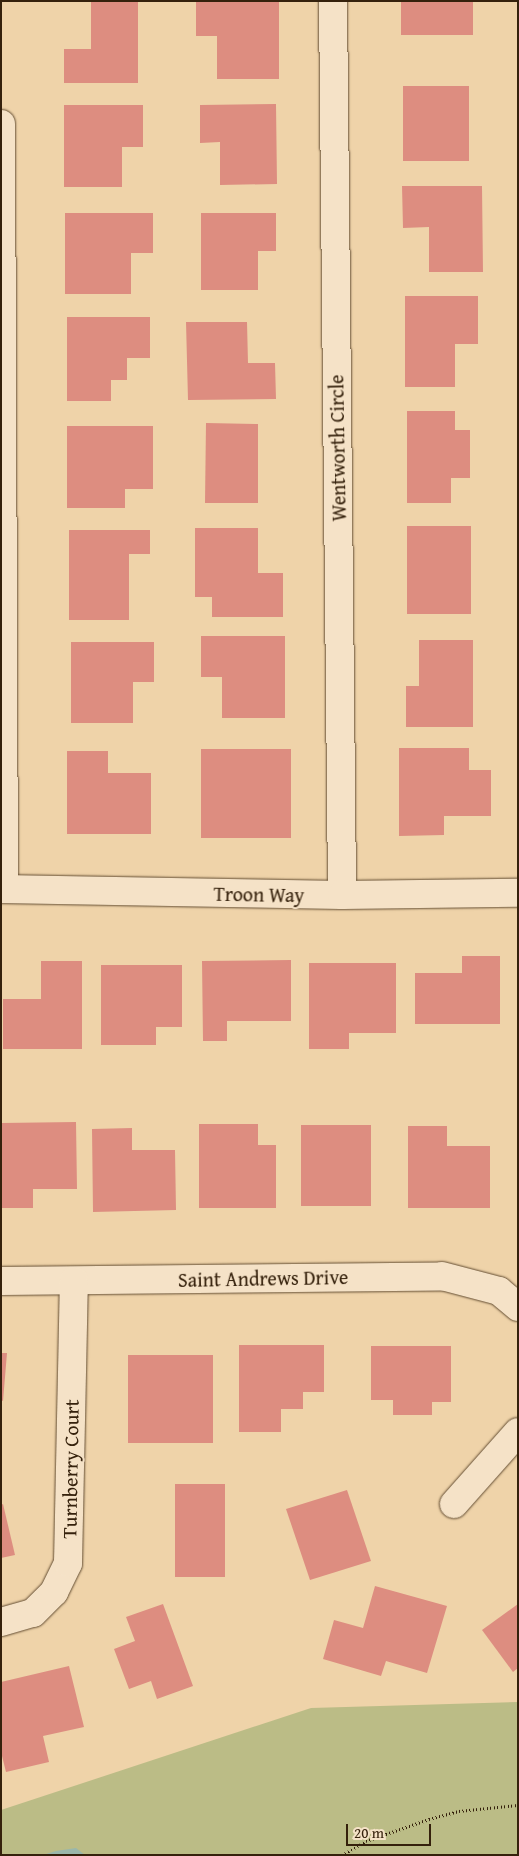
<!DOCTYPE html>
<html>
<head>
<meta charset="utf-8">
<style>
  body { margin:0 }
  #map { position:relative; width:519px; height:1856px; overflow:hidden; background:#efd3a9; font-family:"Gentium Book Plus",serif }
  div>[style] { position:absolute }
  .green>* { inset:0; background:#bbbc86 }
  .water>* { inset:0; background:#9ab7ab }
  .building>* { inset:0; background:#dd8d80 }
  .path>* { height:3px; margin-top:-1.5px; transform-origin:0; background:repeating-linear-gradient(90deg,#35210c 0 1px,transparent 0 3.5px) }
  .roads { filter:drop-shadow(0 0 1px #644e33) drop-shadow(0 0 1px #644e33) }
  .street>* { height:28px; margin:-14px; padding:0 14px; transform-origin:14px; border-radius:14px; background:#f5e2c7 }
  span { translate:-50% -50%; white-space:nowrap; text-align:center; line-height:1.15; -webkit-text-stroke:4px #f5e2c7; paint-order:stroke }
  .street-label { font-size:20px; color:#35210c }
  .frame { position:absolute; inset:0; border:2px solid #35210c; pointer-events:none }
  .scale { position:absolute; left:346px; top:1824px; width:85px; height:22px; box-sizing:border-box; border:2px solid #35210c; border-top:0; padding-left:6px; font-size:15px; line-height:18px; white-space:nowrap; color:#35210c; -webkit-text-stroke:4px #f5e2c7; paint-order:stroke }
</style>
</head>
<body>
<div id="map">
  <div class="green">
    <div style="clip-path:polygon(518px 1702px,518px 1855px,1px 1855px,1px 1810px,311px 1708px)"></div>
  </div>
  <div class="water">
    <div style="clip-path:polygon(76px 1848px,85px 1855px,43px 1855px,56px 1851px)"></div>
  </div>
  <div class="building">
    <div style="clip-path:polygon(91px 1px,138px 1px,138px 83px,64px 83px,64px 49px,91px 49px)"></div>
    <div style="clip-path:polygon(196px 1px,279px 1px,279px 79px,217px 79px,217px 36px,196px 36px)"></div>
    <div style="clip-path:polygon(401px 1px,473px 1px,473px 35px,401px 35px)"></div>
    <div style="clip-path:polygon(403px 86px,469px 86px,469px 161px,403px 161px)"></div>
    <div style="clip-path:polygon(276px 104px,277px 184px,220px 185px,220px 142px,200px 143px,200px 105px)"></div>
    <div style="clip-path:polygon(64px 105px,143px 105px,143px 147px,122px 147px,122px 187px,64px 187px)"></div>
    <div style="clip-path:polygon(402px 186px,482px 186px,483px 272px,429px 272px,429px 227px,403px 228px)"></div>
    <div style="clip-path:polygon(65px 213px,153px 213px,153px 253px,131px 253px,131px 294px,65px 294px)"></div>
    <div style="clip-path:polygon(201px 213px,276px 213px,276px 251px,258px 251px,258px 290px,201px 290px)"></div>
    <div style="clip-path:polygon(405px 296px,478px 296px,478px 344px,455px 344px,455px 387px,405px 387px)"></div>
    <div style="clip-path:polygon(67px 317px,150px 317px,150px 358px,127px 358px,127px 380px,111px 380px,111px 401px,67px 401px)"></div>
    <div style="clip-path:polygon(186px 322px,247px 322px,248px 363px,275px 363px,276px 399px,188px 400px)"></div>
    <div style="clip-path:polygon(407px 411px,455px 411px,455px 430px,470px 430px,470px 478px,451px 478px,451px 503px,407px 503px)"></div>
    <div style="clip-path:polygon(206px 423px,258px 424px,258px 503px,205px 503px)"></div>
    <div style="clip-path:polygon(67px 426px,153px 426px,153px 489px,125px 489px,125px 508px,67px 508px)"></div>
    <div style="clip-path:polygon(407px 526px,471px 526px,471px 614px,407px 614px)"></div>
    <div style="clip-path:polygon(195px 528px,258px 528px,258px 573px,283px 573px,283px 617px,212px 617px,212px 597px,195px 597px)"></div>
    <div style="clip-path:polygon(69px 530px,150px 530px,150px 554px,129px 554px,129px 620px,69px 620px)"></div>
    <div style="clip-path:polygon(201px 636px,285px 636px,285px 718px,222px 718px,222px 677px,201px 677px)"></div>
    <div style="clip-path:polygon(419px 640px,473px 640px,473px 727px,406px 727px,406px 686px,419px 686px)"></div>
    <div style="clip-path:polygon(71px 642px,154px 642px,154px 682px,133px 682px,133px 723px,71px 723px)"></div>
    <div style="clip-path:polygon(399px 748px,469px 748px,469px 770px,491px 770px,491px 816px,444px 816px,444px 835px,399px 836px)"></div>
    <div style="clip-path:polygon(201px 749px,291px 749px,291px 838px,201px 838px)"></div>
    <div style="clip-path:polygon(67px 751px,108px 751px,108px 773px,151px 773px,151px 834px,67px 834px)"></div>
    <div style="clip-path:polygon(462px 956px,500px 956px,500px 1024px,415px 1024px,415px 973px,462px 973px)"></div>
    <div style="clip-path:polygon(291px 960px,291px 1021px,227px 1021px,227px 1041px,203px 1041px,202px 961px)"></div>
    <div style="clip-path:polygon(41px 961px,82px 961px,82px 1049px,3px 1049px,3px 999px,41px 999px)"></div>
    <div style="clip-path:polygon(309px 963px,396px 963px,396px 1033px,349px 1033px,349px 1049px,309px 1049px)"></div>
    <div style="clip-path:polygon(101px 965px,182px 965px,182px 1027px,156px 1027px,156px 1045px,101px 1045px)"></div>
    <div style="clip-path:polygon(76px 1122px,77px 1189px,33px 1189px,33px 1208px,1px 1208px,1px 1123px)"></div>
    <div style="clip-path:polygon(199px 1124px,258px 1124px,258px 1145px,276px 1145px,276px 1208px,199px 1208px)"></div>
    <div style="clip-path:polygon(301px 1125px,371px 1125px,371px 1206px,301px 1206px)"></div>
    <div style="clip-path:polygon(408px 1126px,447px 1126px,447px 1146px,490px 1146px,490px 1208px,408px 1208px)"></div>
    <div style="clip-path:polygon(132px 1128px,132px 1150px,175px 1150px,176px 1210px,93px 1212px,92px 1129px)"></div>
    <div style="clip-path:polygon(239px 1345px,324px 1345px,324px 1392px,303px 1392px,303px 1409px,281px 1409px,281px 1432px,239px 1432px)"></div>
    <div style="clip-path:polygon(371px 1346px,451px 1346px,451px 1402px,432px 1402px,432px 1415px,393px 1415px,393px 1400px,371px 1400px)"></div>
    <div style="clip-path:polygon(1px 1353px,7px 1353px,3px 1401px,1px 1400px)"></div>
    <div style="clip-path:polygon(128px 1355px,213px 1355px,213px 1443px,128px 1443px)"></div>
    <div style="clip-path:polygon(175px 1484px,225px 1484px,225px 1577px,175px 1577px)"></div>
    <div style="clip-path:polygon(347px 1490px,371px 1561px,310px 1580px,286px 1509px)"></div>
    <div style="clip-path:polygon(3px 1504px,15px 1555px,1px 1558px,1px 1505px)"></div>
    <div style="clip-path:polygon(375px 1586px,447px 1606px,427px 1673px,386px 1661px,381px 1676px,323px 1659px,334px 1620px,363px 1628px)"></div>
    <div style="clip-path:polygon(163px 1604px,193px 1686px,157px 1699px,151px 1681px,129px 1689px,114px 1649px,135px 1641px,126px 1617px)"></div>
    <div style="clip-path:polygon(518px 1604px,518px 1668px,513px 1672px,482px 1630px)"></div>
    <div style="clip-path:polygon(69px 1666px,84px 1727px,43px 1736px,49px 1762px,6px 1772px,1px 1752px,1px 1682px)"></div>
  </div>
  <div class="path">
    <div style="left:342px;top:1855px;width:28px;rotate:-30deg"></div>
    <div style="left:366px;top:1841px;width:67px;rotate:-19.2deg"></div>
    <div style="left:429px;top:1819px;width:31px;rotate:-15deg"></div>
    <div style="left:459px;top:1811px;width:59px;rotate:-5.8deg"></div>
  </div>
  <div class="roads">
    <div class="street">
      <div style="left:333px;top:1px;width:894px;rotate:89.42deg"></div>
      <div style="left:1px;top:124px;width:765px;rotate:89.78deg"></div>
      <div style="left:1px;top:889px;width:341px;rotate:1deg"></div>
      <div style="left:342px;top:895px;width:176px;rotate:-0.7deg"></div>
      <div style="left:1px;top:1281px;width:441px;rotate:-0.6deg"></div>
      <div style="left:442px;top:1276px;width:59px;rotate:14.7deg"></div>
      <div style="left:499px;top:1291px;width:25px;rotate:40deg"></div>
      <div style="left:454px;top:1504px;width:96px;rotate:-48.4deg"></div>
      <div style="left:1px;top:1622px;width:33px;rotate:-16deg"></div>
      <div style="left:33px;top:1613px;width:30px;rotate:-45deg"></div>
      <div style="left:54px;top:1592px;width:32px;rotate:-64deg"></div>
      <div style="left:68px;top:1563px;width:282px;rotate:-88.8deg"></div>
    </div>
  </div>
  <div class="street-label">
    <span style="left:337px;top:448px;rotate:-91deg">Wentworth Circle</span>
    <span style="left:259px;top:894px;rotate:1deg">Troon Way</span>
    <span style="left:263px;top:1278px;rotate:-1deg">Saint Andrews Drive</span>
    <span style="left:70px;top:1469px;rotate:-89deg">Turnberry Court</span>
  </div>
  <div class="frame"></div>
  <div class="scale">20 m</div>
</div>
</body>
</html>
